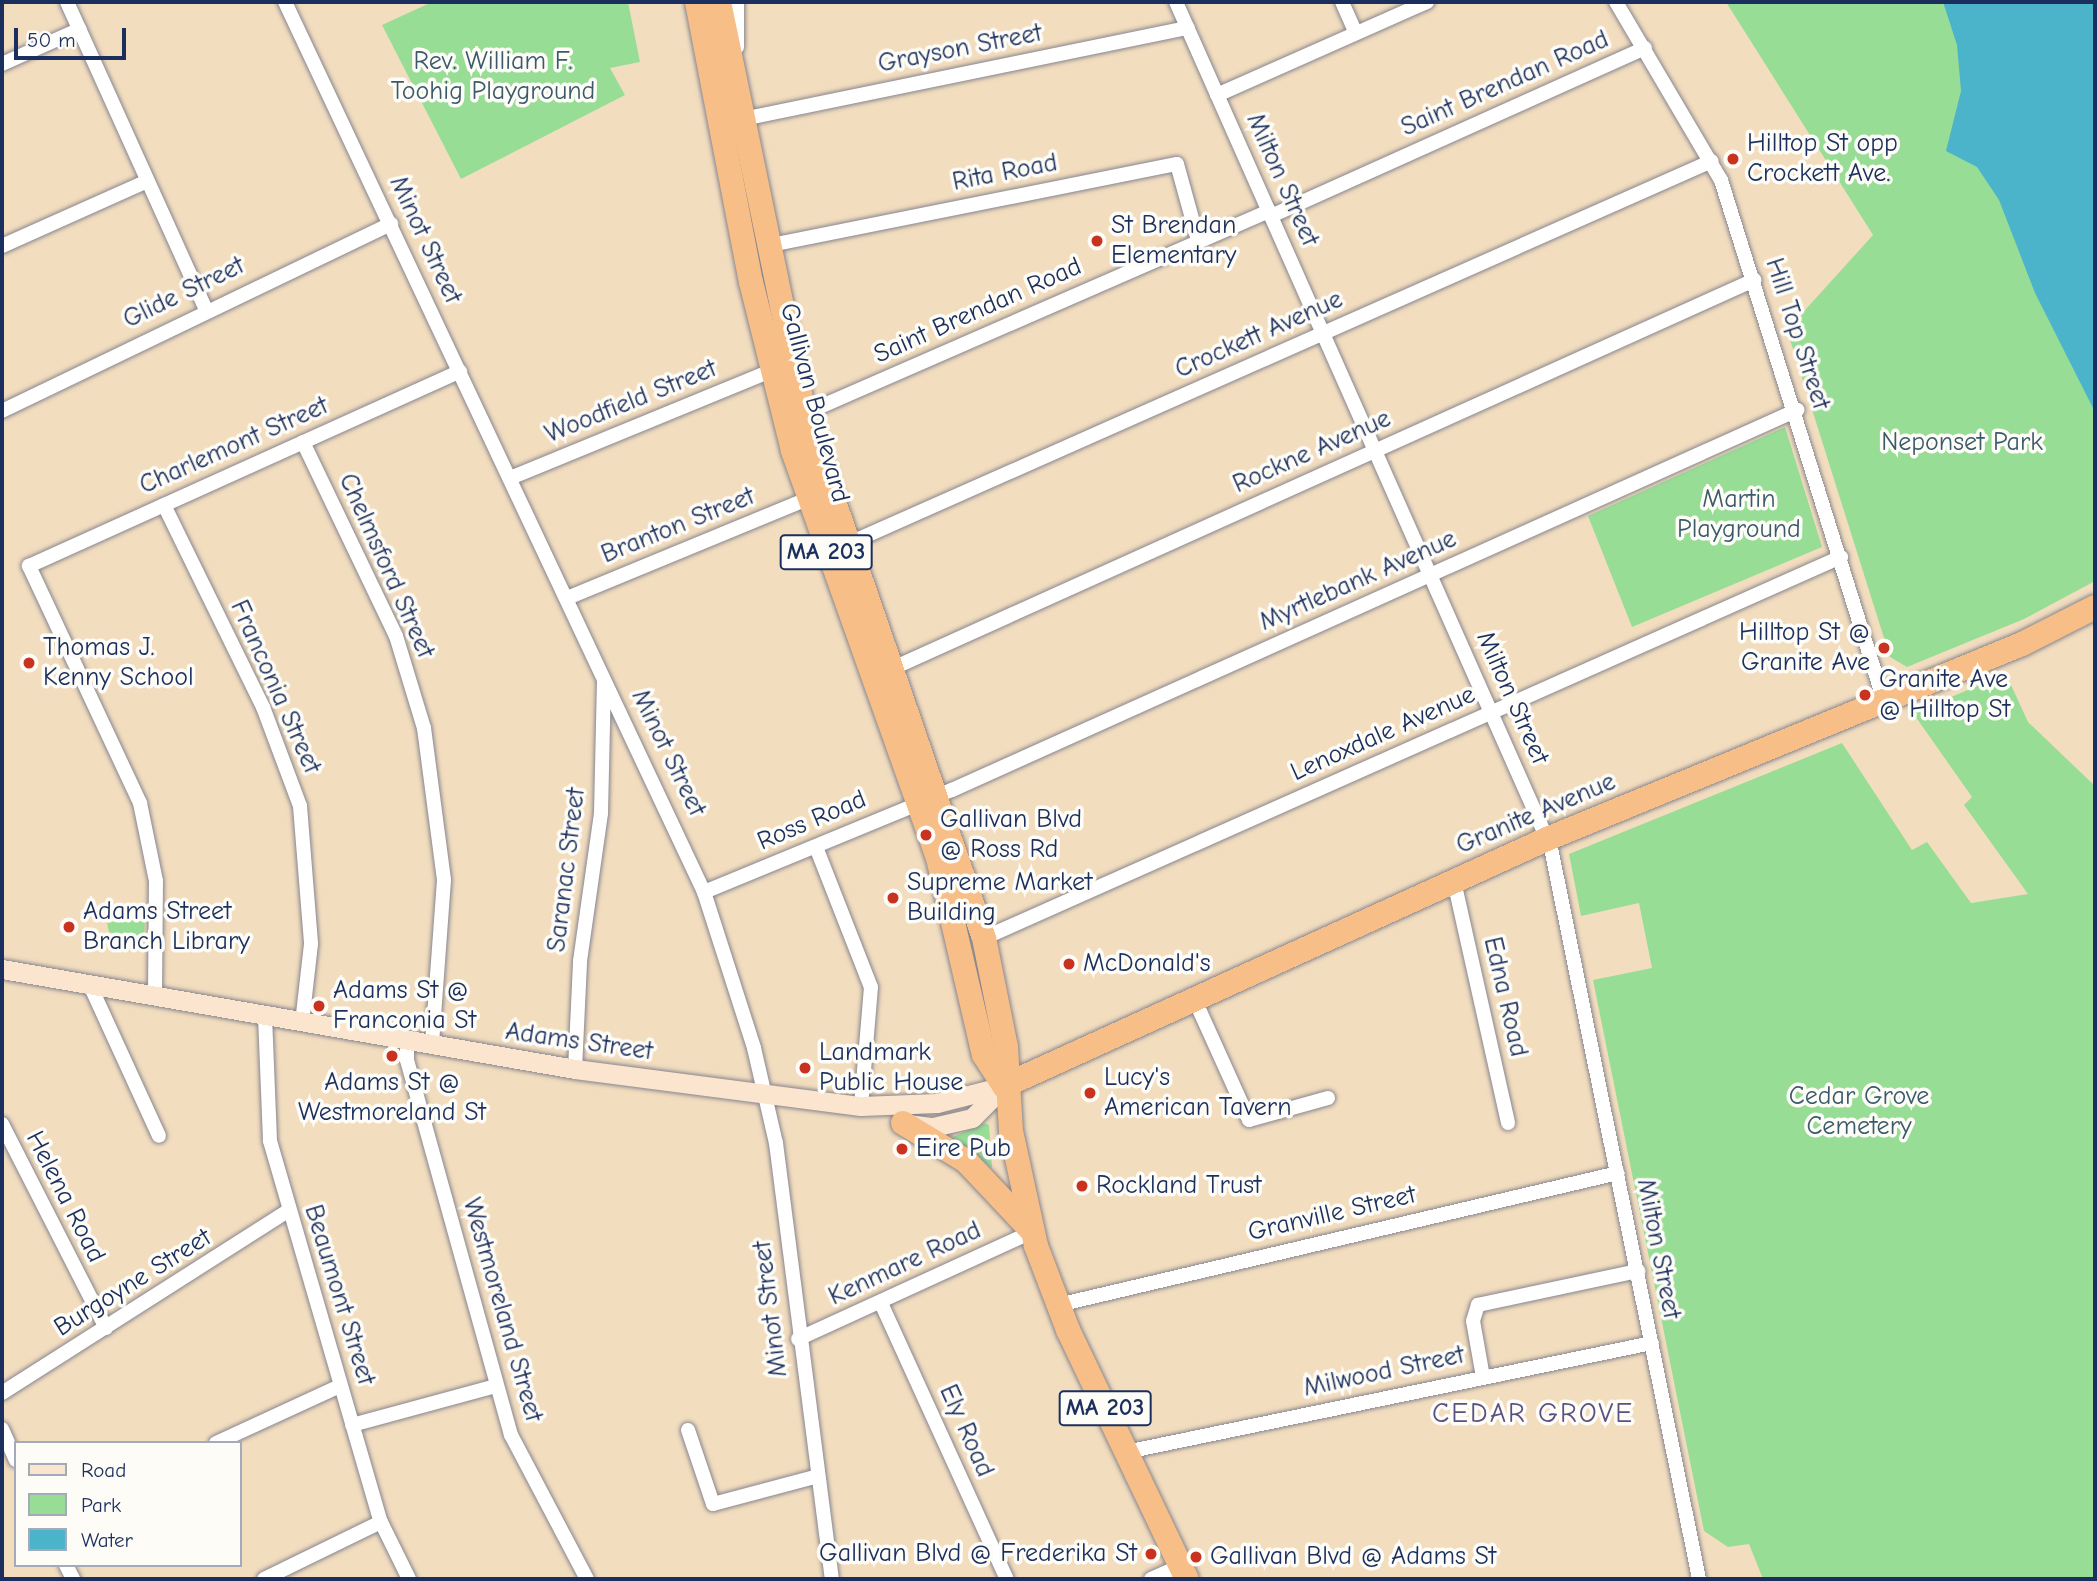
<!DOCTYPE html>
<html>
<head>
<meta charset="utf-8">
<style>
  body { margin:0 }
  #map { position:relative; width:2097px; height:1581px; overflow:hidden; background:#f3ddbf; font-family:"Comic Neue",sans-serif }
  div>[style] { position:absolute }
  .green>* { inset:0; background:#98dd96 }
  .water>* { inset:0; background:#4cb4ca }
  .roads { filter:drop-shadow(0 0 2px #87868e) drop-shadow(0 0 2px #87868e) }
  .street>* { height:14px; margin:-7px; padding:0 7px; transform-origin:7px; border-radius:7px; background:#fff }
  .secondary>* { height:19px; margin:-9.5px; padding:0 9.5px; transform-origin:9.5px; border-radius:9.5px; background:#fce5cf }
  .highway>* { height:24px; margin:-12px; padding:0 12px; transform-origin:12px; border-radius:12px; background:#f7be87 }
  .dots>* { width:19px; height:19px; translate:-50% -50%; box-sizing:border-box; border:4px solid #fdfcf7; border-radius:50% }
  span { translate:-50% -50%; white-space:nowrap; text-align:center; line-height:1.15; -webkit-text-stroke:7px #fdfcf7; paint-order:stroke }
  .shield-label span { padding:2px 5px; background:#fdfcf7; border:2px solid; border-radius:5px; -webkit-text-stroke-width:0 }
  .shield-label { font-size:24px; color:#1b2f5e; font-weight:700 }
  .street-label { font-size:26px; color:#1b2f5e }
  .park-label { font-size:26px; color:#3a5a6c }
  .poi-label { font-size:26px; color:#1b2f5e }
  .left { translate:0 -50%; text-align:left }
  .right { translate:-100% -50%; text-align:right }
  .neighbourhood-label { font-size:28px; color:#5a5183; letter-spacing:2px }
  .frame { position:absolute; inset:0; border:4px solid #1b2f5e; pointer-events:none }
  .legend { position:absolute; left:14px; top:1441px; width:228px; height:126px; box-sizing:border-box; background:#fdfcf7; border:2px solid #a3aaba; margin:0; padding:9px 12px; list-style:none; font-size:21px; color:#1b2f5e }
  .legend li { display:flex; align-items:center; gap:14px; height:35px }
  .legend b { width:35px; border:2px solid #a3aaba }
  .scale { position:absolute; left:14px; top:28px; width:112px; height:32px; box-sizing:border-box; border:4px solid #1b2f5e; border-top:0; padding-left:9px; font-size:21px; line-height:24px; white-space:nowrap; color:#1b2f5e; -webkit-text-stroke:5px #fdfcf7; paint-order:stroke }
</style>
</head>
<body>
<div id="map">
  <div class="green">
    <div style="clip-path:polygon(432px 2px,628px 2px,640px 62px,610px 68px,625px 95px,461px 179px,382px 25px)"></div>
    <div style="clip-path:polygon(1726px 2px,2095px 2px,2095px 581px,2024px 619px,1907px 667px,1890px 657px,1787px 330px,1873px 235px)"></div>
    <div style="clip-path:polygon(1785px 427px,1822px 547px,1632px 627px,1588px 516px)"></div>
    <div style="clip-path:polygon(2006px 674px,2028px 722px,2095px 786px,2095px 1579px,1763px 1579px,1749px 1544px,1728px 1547px,1704px 1531px,1593px 980px,1652px 968px,1639px 903px,1581px 916px,1569px 854px,1842px 743px,1912px 850px,1927px 842px,1971px 903px,2028px 894px,1964px 805px,1972px 797px,1913px 713px)"></div>
    <div style="clip-path:polygon(145px 916px,144px 943px,109px 932px,107px 923px)"></div>
    <div style="clip-path:polygon(984px 1123px,989px 1125px,992px 1168px,951px 1138px)"></div>
  </div>
  <div class="water">
    <div style="clip-path:polygon(1943px 2px,2095px 2px,2095px 412px,2035px 293px,1999px 200px,1977px 167px,1946px 151px,1961px 91px,1957px 45px)"></div>
  </div>
  <div class="roads">
    <div class="street">
      <div style="left:67px;top:2px;width:336px;rotate:65.7deg"></div>
      <div style="left:285px;top:2px;width:984px;rotate:64.79deg"></div>
      <div style="left:704px;top:892px;width:164px;rotate:72.2deg"></div>
      <div style="left:754px;top:1048px;width:98px;rotate:77deg"></div>
      <div style="left:776px;top:1143px;width:440px;rotate:82.7deg"></div>
      <div style="left:1176px;top:2px;width:925px;rotate:66.09deg"></div>
      <div style="left:1551px;top:848px;width:746px;rotate:78.55deg"></div>
      <div style="left:1342px;top:2px;width:34px;rotate:66deg"></div>
      <div style="left:1616px;top:2px;width:207px;rotate:59.5deg"></div>
      <div style="left:1721px;top:180px;width:546px;rotate:72.63deg"></div>
      <div style="left:737px;top:47px;width:45px;rotate:-90deg"></div>
      <div style="left:2px;top:64px;width:85px;rotate:-24.2deg"></div>
      <div style="left:1217px;top:95px;width:230px;rotate:-23.9deg"></div>
      <div style="left:743px;top:119px;width:454px;rotate:-11.6deg"></div>
      <div style="left:1271px;top:216px;width:410px;rotate:-24.2deg"></div>
      <div style="left:2px;top:246px;width:159px;rotate:-24.1deg"></div>
      <div style="left:766px;top:246px;width:419px;rotate:-11.3deg"></div>
      <div style="left:1177px;top:164px;width:79px;rotate:74.6deg"></div>
      <div style="left:2px;top:411px;width:432px;rotate:-25.7deg"></div>
      <div style="left:799px;top:416px;width:513px;rotate:-23.57deg"></div>
      <div style="left:303px;top:442px;width:215px;rotate:64.4deg"></div>
      <div style="left:396px;top:636px;width:96px;rotate:73.1deg"></div>
      <div style="left:424px;top:728px;width:153px;rotate:82.5deg"></div>
      <div style="left:444px;top:880px;width:165px;rotate:94.2deg"></div>
      <div style="left:510px;top:478px;width:282px;rotate:-22.3deg"></div>
      <div style="left:164px;top:505px;width:225px;rotate:63.9deg"></div>
      <div style="left:263px;top:707px;width:106px;rotate:69.5deg"></div>
      <div style="left:300px;top:806px;width:138px;rotate:85.4deg"></div>
      <div style="left:311px;top:944px;width:80px;rotate:96.5deg"></div>
      <div style="left:843px;top:546px;width:950px;rotate:-23.9deg"></div>
      <div style="left:567px;top:598px;width:260px;rotate:-22.4deg"></div>
      <div style="left:891px;top:669px;width:947px;rotate:-24.26deg"></div>
      <div style="left:816px;top:847px;width:150px;rotate:68.6deg"></div>
      <div style="left:871px;top:987px;width:119px;rotate:94.8deg"></div>
      <div style="left:1454px;top:881px;width:248px;rotate:77.4deg"></div>
      <div style="left:704px;top:892px;width:268px;rotate:-22.4deg"></div>
      <div style="left:952px;top:790px;width:927px;rotate:-24.21deg"></div>
      <div style="left:984px;top:938px;width:938px;rotate:-23.97deg"></div>
      <div style="left:89px;top:983px;width:168px;rotate:65.4deg"></div>
      <div style="left:155px;top:993px;width:112px;rotate:-89.5deg"></div>
      <div style="left:156px;top:881px;width:80px;rotate:-101.6deg"></div>
      <div style="left:140px;top:803px;width:262px;rotate:-115.1deg"></div>
      <div style="left:29px;top:566px;width:473px;rotate:-24.3deg"></div>
      <div style="left:1193px;top:996px;width:136px;rotate:65.7deg"></div>
      <div style="left:1249px;top:1120px;width:82px;rotate:-15.6deg"></div>
      <div style="left:265px;top:1016px;width:125px;rotate:87.7deg"></div>
      <div style="left:270px;top:1141px;width:397px;rotate:73.8deg"></div>
      <div style="left:381px;top:1522px;width:64px;rotate:63.8deg"></div>
      <div style="left:407px;top:1041px;width:19px;rotate:90deg"></div>
      <div style="left:407px;top:1060px;width:389px;rotate:74.5deg"></div>
      <div style="left:511px;top:1435px;width:163px;rotate:62.2deg"></div>
      <div style="left:575px;top:1069px;width:108px;rotate:-87.3deg"></div>
      <div style="left:580px;top:961px;width:149px;rotate:-81.9deg"></div>
      <div style="left:601px;top:813px;width:131px;rotate:-88.7deg"></div>
      <div style="left:2px;top:1124px;width:229px;rotate:63deg"></div>
      <div style="left:881px;top:1303px;width:303px;rotate:65.5deg"></div>
      <div style="left:1058px;top:1305px;width:575px;rotate:-13.26deg"></div>
      <div style="left:798px;top:1339px;width:257px;rotate:-24.6deg"></div>
      <div style="left:1483px;top:1377px;width:57px;rotate:-100.1deg"></div>
      <div style="left:1473px;top:1321px;width:17px;rotate:-73deg"></div>
      <div style="left:1478px;top:1305px;width:164px;rotate:-12deg"></div>
      <div style="left:2px;top:1393px;width:339px;rotate:-32.5deg"></div>
      <div style="left:352px;top:1425px;width:149px;rotate:-15.2deg"></div>
      <div style="left:2px;top:1429px;width:34px;rotate:66deg"></div>
      <div style="left:688px;top:1430px;width:78px;rotate:71.3deg"></div>
      <div style="left:713px;top:1504px;width:109px;rotate:-14.9deg"></div>
      <div style="left:216px;top:1443px;width:136px;rotate:-24.7deg"></div>
      <div style="left:1126px;top:1452px;width:537px;rotate:-11.71deg"></div>
      <div style="left:66px;top:1565px;width:16px;rotate:63deg"></div>
      <div style="left:264px;top:1579px;width:130px;rotate:-26deg"></div>
      <div style="left:1151px;top:1579px;width:32px;rotate:-24deg"></div>
    </div>
    <div class="secondary">
      <div style="left:2px;top:969px;width:582px;rotate:9.9deg"></div>
      <div style="left:575px;top:1069px;width:288px;rotate:7.4deg"></div>
      <div style="left:861px;top:1106px;width:76px;rotate:-2.3deg"></div>
      <div style="left:937px;top:1103px;width:69px;rotate:-14.2deg"></div>
      <div style="left:907px;top:1124px;width:26px;rotate:7deg"></div>
      <div style="left:933px;top:1127px;width:40px;rotate:-13deg"></div>
      <div style="left:972px;top:1118px;width:44px;rotate:-45deg"></div>
    </div>
    <div class="highway">
      <div style="left:697px;top:2px;width:285px;rotate:79.1deg"></div>
      <div style="left:751px;top:282px;width:174px;rotate:76deg"></div>
      <div style="left:793px;top:451px;width:432px;rotate:70.4deg"></div>
      <div style="left:938px;top:858px;width:202px;rotate:76.9deg"></div>
      <div style="left:984px;top:1055px;width:37px;rotate:57deg"></div>
      <div style="left:719px;top:2px;width:421px;rotate:78.3deg"></div>
      <div style="left:804px;top:414px;width:554px;rotate:71.04deg"></div>
      <div style="left:984px;top:938px;width:111px;rotate:78.6deg"></div>
      <div style="left:1006px;top:1047px;width:84px;rotate:86.6deg"></div>
      <div style="left:1011px;top:1131px;width:118px;rotate:77.7deg"></div>
      <div style="left:1036px;top:1246px;width:90px;rotate:69.1deg"></div>
      <div style="left:1068px;top:1330px;width:276px;rotate:64.5deg"></div>
      <div style="left:1004px;top:1086px;width:597px;rotate:-24.46deg"></div>
      <div style="left:1547px;top:839px;width:513px;rotate:-22.32deg"></div>
      <div style="left:2022px;top:644px;width:82px;rotate:-26.9deg"></div>
      <div style="left:903px;top:1123px;width:74px;rotate:31.1deg"></div>
      <div style="left:966px;top:1161px;width:93px;rotate:46.7deg"></div>
    </div>
  </div>
  <div class="dots">
    <div style="left:1733px;top:159px;background:#c8321e"></div>
    <div style="left:1097px;top:241px;background:#c8321e"></div>
    <div style="left:1884px;top:648px;background:#c8321e"></div>
    <div style="left:29px;top:663px;background:#c8321e"></div>
    <div style="left:1865px;top:695px;background:#c8321e"></div>
    <div style="left:926px;top:835px;background:#c8321e"></div>
    <div style="left:893px;top:898px;background:#c8321e"></div>
    <div style="left:69px;top:927px;background:#c8321e"></div>
    <div style="left:1069px;top:964px;background:#c8321e"></div>
    <div style="left:319px;top:1006px;background:#c8321e"></div>
    <div style="left:392px;top:1056px;background:#c8321e"></div>
    <div style="left:805px;top:1068px;background:#c8321e"></div>
    <div style="left:1090px;top:1093px;background:#c8321e"></div>
    <div style="left:902px;top:1149px;background:#c8321e"></div>
    <div style="left:1082px;top:1186px;background:#c8321e"></div>
    <div style="left:1151px;top:1554px;background:#c8321e"></div>
    <div style="left:1196px;top:1557px;background:#c8321e"></div>
  </div>
  <div class="shield-label">
    <span style="left:826px;top:552px">MA 203</span>
    <span style="left:1105px;top:1408px">MA 203</span>
  </div>
  <div class="street-label">
    <span style="left:960px;top:49px;rotate:-11deg">Grayson Street</span>
    <span style="left:1505px;top:84px;rotate:-24deg">Saint Brendan Road</span>
    <span style="left:1005px;top:173px;rotate:-11deg">Rita Road</span>
    <span style="left:1282px;top:180px;rotate:66deg">Milton Street</span>
    <span style="left:425px;top:240px;rotate:65deg">Minot Street</span>
    <span style="left:184px;top:293px;rotate:-26deg">Glide Street</span>
    <span style="left:978px;top:311px;rotate:-24deg">Saint Brendan Road</span>
    <span style="left:1797px;top:334px;rotate:72deg">Hill Top Street</span>
    <span style="left:1259px;top:335px;rotate:-24deg">Crockett Avenue</span>
    <span style="left:631px;top:402px;rotate:-22deg">Woodfield Street</span>
    <span style="left:814px;top:403px;rotate:75deg">Gallivan Boulevard</span>
    <span style="left:234px;top:446px;rotate:-24deg">Charlemont Street</span>
    <span style="left:1312px;top:452px;rotate:-24deg">Rockne Avenue</span>
    <span style="left:678px;top:526px;rotate:-22deg">Branton Street</span>
    <span style="left:386px;top:566px;rotate:66deg">Chelmsford Street</span>
    <span style="left:1358px;top:581px;rotate:-24deg">Myrtlebank Avenue</span>
    <span style="left:275px;top:687px;rotate:66deg">Franconia Street</span>
    <span style="left:1512px;top:698px;rotate:66deg">Milton Street</span>
    <span style="left:1383px;top:734px;rotate:-24deg">Lenoxdale Avenue</span>
    <span style="left:668px;top:753px;rotate:64deg">Minot Street</span>
    <span style="left:1536px;top:814px;rotate:-23deg">Granite Avenue</span>
    <span style="left:812px;top:821px;rotate:-23deg">Ross Road</span>
    <span style="left:567px;top:870px;rotate:-83deg">Saranac Street</span>
    <span style="left:1505px;top:997px;rotate:77deg">Edna Road</span>
    <span style="left:579px;top:1042px;rotate:8deg">Adams Street</span>
    <span style="left:65px;top:1197px;rotate:63deg">Helena Road</span>
    <span style="left:1332px;top:1214px;rotate:-13deg">Granville Street</span>
    <span style="left:1658px;top:1249px;rotate:79deg">Milton Street</span>
    <span style="left:905px;top:1264px;rotate:-25deg">Kenmare Road</span>
    <span style="left:133px;top:1283px;rotate:-32deg">Burgoyne Street</span>
    <span style="left:339px;top:1295px;rotate:73deg">Beaumont Street</span>
    <span style="left:771px;top:1309px;rotate:-97deg">Minot Street</span>
    <span style="left:502px;top:1310px;rotate:74deg">Westmoreland Street</span>
    <span style="left:1384px;top:1372px;rotate:-12deg">Milwood Street</span>
    <span style="left:966px;top:1431px;rotate:66deg">Ely Road</span>
  </div>
  <div class="park-label">
    <span style="left:493px;top:77px">Rev. William F.<br>Toohig Playground</span>
    <span style="left:1962px;top:443px">Neponset Park</span>
    <span style="left:1739px;top:515px">Martin<br>Playground</span>
    <span style="left:1859px;top:1112px">Cedar Grove<br>Cemetery</span>
  </div>
  <div class="poi-label">
    <span class="left" style="left:1747px;top:159px">Hilltop St opp<br>Crockett Ave.</span>
    <span class="left" style="left:1111px;top:241px">St Brendan<br>Elementary</span>
    <span class="right" style="left:1870px;top:648px">Hilltop St @<br>Granite Ave</span>
    <span class="left" style="left:43px;top:663px">Thomas J.<br>Kenny School</span>
    <span class="left" style="left:1879px;top:695px">Granite Ave<br>@ Hilltop St</span>
    <span class="left" style="left:940px;top:835px">Gallivan Blvd<br>@ Ross Rd</span>
    <span class="left" style="left:907px;top:898px">Supreme Market<br>Building</span>
    <span class="left" style="left:83px;top:927px">Adams Street<br>Branch Library</span>
    <span class="left" style="left:1083px;top:964px">McDonald's</span>
    <span class="left" style="left:333px;top:1006px">Adams St @<br>Franconia St</span>
    <span class="left" style="left:819px;top:1068px">Landmark<br>Public House</span>
    <span class="left" style="left:1104px;top:1093px">Lucy's<br>American Tavern</span>
    <span style="left:392px;top:1098px">Adams St @<br>Westmoreland St</span>
    <span class="left" style="left:916px;top:1149px">Eire Pub</span>
    <span class="left" style="left:1096px;top:1186px">Rockland Trust</span>
    <span class="right" style="left:1137px;top:1554px">Gallivan Blvd @ Frederika St</span>
    <span class="left" style="left:1210px;top:1557px">Gallivan Blvd @ Adams St</span>
  </div>
  <div class="neighbourhood-label">
    <span style="left:1533px;top:1413px">CEDAR GROVE</span>
  </div>
  <div class="frame"></div>
  <ul class="legend">
  <li><b style="height:9px;background:#fce5cf"></b>Road</li>
  <li><b style="height:19px;background:#98dd96"></b>Park</li>
  <li><b style="height:19px;background:#4cb4ca"></b>Water</li>
  </ul>
  <div class="scale">50 m</div>
</div>
</body>
</html>
